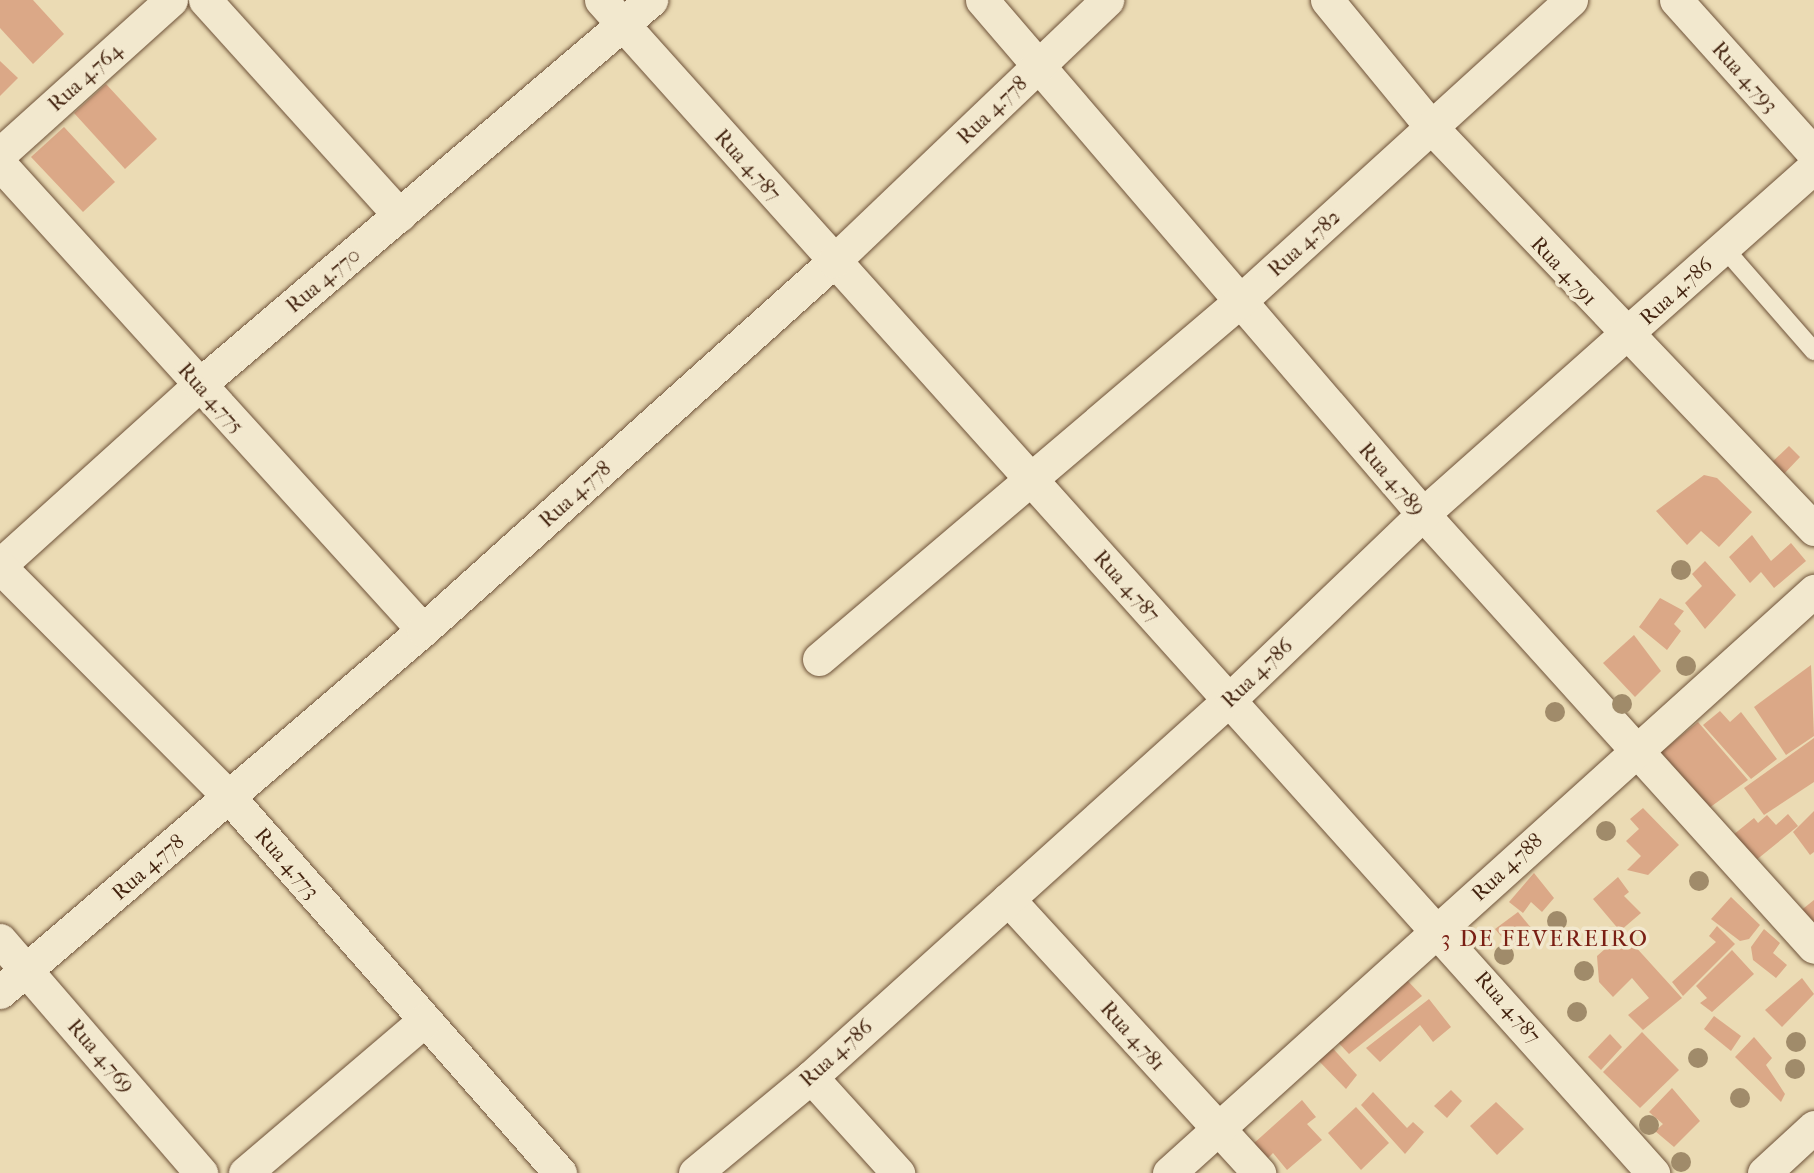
<!DOCTYPE html>
<html>
<head>
<meta charset="utf-8">
<style>
  body { margin:0 }
  #map { position:relative; width:1814px; height:1173px; overflow:hidden; background:#ebdbb4; font-family:"IM FELL French Canon",serif }
  div>[style] { position:absolute }
  .building>* { inset:0; background:#dba887 }
  .roads { filter:drop-shadow(0 0 2px #6e5239) drop-shadow(0 0 2px #6e5239) }
  .service>* { height:18px; margin:-9px; padding:0 9px; transform-origin:9px; border-radius:9px; background:#f2e8ce }
  .minor>* { height:33px; margin:-16.5px; padding:0 16.5px; transform-origin:16.5px; border-radius:16.5px; background:#f2e8ce }
  .trees>* { width:20px; height:20px; margin:-10px; border-radius:50%; background:#a08b6a }
  span { translate:-50% -50%; white-space:nowrap; text-align:center; line-height:1.15; -webkit-text-stroke:7px #f2e8ce; paint-order:stroke }
  .street-label { font-size:21px; color:#442410 }
  .neighbourhood-label { font-size:23px; color:#7a1f14; letter-spacing:2px }
</style>
</head>
<body>
<div id="map">
  <div class="building">
    <div style="clip-path:polygon(0 0,33px 0,64px 34px,33px 64px,0 28px)"></div>
    <div style="clip-path:polygon(0 61px,18px 78px,0 96px)"></div>
    <div style="clip-path:polygon(106px 84px,157px 139px,125px 169px,74px 113px)"></div>
    <div style="clip-path:polygon(64px 127px,115px 182px,83px 212px,31px 157px)"></div>
    <div style="clip-path:polygon(1789px 446px,1800px 457px,1782px 476px,1769px 465px)"></div>
    <div style="clip-path:polygon(1704px 475px,1717px 478px,1752px 512px,1719px 547px,1701px 531px,1687px 545px,1656px 511px)"></div>
    <div style="clip-path:polygon(1752px 535px,1771px 561px,1791px 543px,1806px 561px,1774px 588px,1761px 572px,1750px 583px,1729px 557px)"></div>
    <div style="clip-path:polygon(1705px 561px,1736px 595px,1705px 629px,1685px 603px,1702px 586px,1692px 574px)"></div>
    <div style="clip-path:polygon(1660px 598px,1684px 611px,1674px 624px,1681px 631px,1667px 650px,1639px 627px)"></div>
    <div style="clip-path:polygon(1634px 635px,1661px 671px,1635px 697px,1603px 663px)"></div>
    <div style="clip-path:polygon(1811px 665px,1814px 736px,1786px 755px,1754px 707px)"></div>
    <div style="clip-path:polygon(1720px 711px,1730px 722px,1741px 712px,1777px 759px,1751px 779px,1703px 725px)"></div>
    <div style="clip-path:polygon(1698px 722px,1748px 780px,1709px 808px,1661px 752px)"></div>
    <div style="clip-path:polygon(1814px 738px,1814px 782px,1764px 815px,1744px 788px)"></div>
    <div style="clip-path:polygon(1643px 808px,1679px 845px,1648px 875px,1627px 870px,1641px 856px,1626px 841px,1639px 829px,1630px 819px)"></div>
    <div style="clip-path:polygon(1814px 811px,1814px 852px,1810px 855px,1793px 832px)"></div>
    <div style="clip-path:polygon(1788px 814px,1798px 826px,1755px 861px,1733px 835px,1754px 818px,1758px 823px,1767px 815px,1776px 825px)"></div>
    <div style="clip-path:polygon(1534px 873px,1554px 898px,1542px 912px,1531px 902px,1523px 913px,1509px 902px)"></div>
    <div style="clip-path:polygon(1618px 877px,1629px 892px,1624px 896px,1641px 913px,1620px 931px,1593px 899px)"></div>
    <div style="clip-path:polygon(1731px 897px,1760px 925px,1749px 939px,1740px 941px,1711px 919px)"></div>
    <div style="clip-path:polygon(1814px 900px,1814px 928px,1799px 912px)"></div>
    <div style="clip-path:polygon(1518px 912px,1532px 929px,1510px 947px,1495px 929px)"></div>
    <div style="clip-path:polygon(1717px 926px,1735px 944px,1683px 996px,1672px 982px,1716px 942px,1709px 936px)"></div>
    <div style="clip-path:polygon(1764px 929px,1780px 943px,1773px 953px,1787px 965px,1776px 978px,1753px 960px,1751px 947px)"></div>
    <div style="clip-path:polygon(1623px 933px,1682px 998px,1643px 1030px,1628px 1015px,1649px 998px,1632px 978px,1613px 997px,1599px 982px,1597px 956px)"></div>
    <div style="clip-path:polygon(1732px 950px,1754px 974px,1712px 1012px,1700px 1003px,1707px 998px,1696px 986px)"></div>
    <div style="clip-path:polygon(1405px 978px,1422px 996px,1349px 1054px,1333px 1037px)"></div>
    <div style="clip-path:polygon(1802px 978px,1814px 994px,1782px 1027px,1765px 1010px)"></div>
    <div style="clip-path:polygon(1429px 999px,1451px 1027px,1433px 1042px,1420px 1025px,1380px 1062px,1366px 1048px)"></div>
    <div style="clip-path:polygon(1714px 1016px,1741px 1036px,1731px 1051px,1704px 1029px)"></div>
    <div style="clip-path:polygon(1642px 1032px,1679px 1070px,1640px 1108px,1603px 1072px)"></div>
    <div style="clip-path:polygon(1610px 1034px,1622px 1047px,1601px 1070px,1588px 1057px)"></div>
    <div style="clip-path:polygon(1754px 1037px,1772px 1058px,1766px 1065px,1785px 1094px,1781px 1102px,1735px 1057px)"></div>
    <div style="clip-path:polygon(1328px 1043px,1357px 1075px,1346px 1089px,1317px 1059px)"></div>
    <div style="clip-path:polygon(1672px 1088px,1700px 1121px,1674px 1147px,1655px 1131px,1663px 1124px,1649px 1112px)"></div>
    <div style="clip-path:polygon(1451px 1090px,1462px 1101px,1447px 1118px,1434px 1106px)"></div>
    <div style="clip-path:polygon(1373px 1092px,1407px 1128px,1413px 1122px,1424px 1132px,1405px 1154px,1361px 1105px)"></div>
    <div style="clip-path:polygon(1302px 1100px,1316px 1117px,1307px 1124px,1322px 1140px,1287px 1170px,1273px 1153px,1266px 1160px,1253px 1144px)"></div>
    <div style="clip-path:polygon(1496px 1102px,1524px 1129px,1497px 1155px,1470px 1126px)"></div>
    <div style="clip-path:polygon(1356px 1107px,1389px 1143px,1361px 1170px,1328px 1133px)"></div>
  </div>
  <div class="roads">
    <div class="service">
      <div style="left:1724px;top:248px;width:137px;rotate:48.9deg"></div>
    </div>
    <div class="minor">
      <div style="left:205px;top:0;width:290px;rotate:47.9deg"></div>
      <div style="left:601px;top:0;width:1576px;rotate:48.11deg"></div>
      <div style="left:982px;top:0;width:677px;rotate:49.37deg"></div>
      <div style="left:1423px;top:514px;width:583px;rotate:47.92deg"></div>
      <div style="left:1327px;top:0;width:166px;rotate:50.6deg"></div>
      <div style="left:1432px;top:128px;width:554px;rotate:46.39deg"></div>
      <div style="left:1676px;top:0;width:207px;rotate:48.1deg"></div>
      <div style="left:0;top:154px;width:230px;rotate:-42deg"></div>
      <div style="left:0;top:164px;width:629px;rotate:47.77deg"></div>
      <div style="left:0;top:565px;width:268px;rotate:-42.1deg"></div>
      <div style="left:199px;top:385px;width:594px;rotate:-40.42deg"></div>
      <div style="left:0;top:567px;width:325px;rotate:45.1deg"></div>
      <div style="left:229px;top:797px;width:501px;rotate:48.64deg"></div>
      <div style="left:819px;top:659px;width:551px;rotate:-40.36deg"></div>
      <div style="left:1239px;top:302px;width:449px;rotate:-42.3deg"></div>
      <div style="left:1008px;top:899px;width:372px;rotate:47.5deg"></div>
      <div style="left:0;top:940px;width:308px;rotate:49.2deg"></div>
      <div style="left:0;top:992px;width:557px;rotate:-40.56deg"></div>
      <div style="left:423px;top:630px;width:552px;rotate:-41.92deg"></div>
      <div style="left:834px;top:261px;width:378px;rotate:-43.7deg"></div>
      <div style="left:811px;top:1077px;width:130px;rotate:47.8deg"></div>
      <div style="left:245px;top:1173px;width:236px;rotate:-40.4deg"></div>
      <div style="left:695px;top:1173px;width:151px;rotate:-39.6deg"></div>
      <div style="left:811px;top:1077px;width:564px;rotate:-42.06deg"></div>
      <div style="left:1230px;top:699px;width:267px;rotate:-43.8deg"></div>
      <div style="left:1423px;top:514px;width:523px;rotate:-41.59deg"></div>
      <div style="left:1169px;top:1173px;width:869px;rotate:-42.06deg"></div>
      <div style="left:1764px;top:1173px;width:68px;rotate:-42.6deg"></div>
    </div>
  </div>
  <div class="trees">
    <div style="left:1681px;top:570px"></div>
    <div style="left:1686px;top:666px"></div>
    <div style="left:1622px;top:704px"></div>
    <div style="left:1555px;top:712px"></div>
    <div style="left:1606px;top:831px"></div>
    <div style="left:1699px;top:881px"></div>
    <div style="left:1557px;top:921px"></div>
    <div style="left:1504px;top:955px"></div>
    <div style="left:1584px;top:971px"></div>
    <div style="left:1577px;top:1012px"></div>
    <div style="left:1796px;top:1042px"></div>
    <div style="left:1698px;top:1058px"></div>
    <div style="left:1795px;top:1069px"></div>
    <div style="left:1740px;top:1098px"></div>
    <div style="left:1649px;top:1125px"></div>
    <div style="left:1681px;top:1162px"></div>
  </div>
  <div class="street-label">
    <span style="left:85px;top:77px;rotate:-42deg">Rua 4.764</span>
    <span style="left:1745px;top:77px;rotate:48deg">Rua 4.793</span>
    <span style="left:992px;top:110px;rotate:-44deg">Rua 4.778</span>
    <span style="left:748px;top:165px;rotate:48deg">Rua 4.787</span>
    <span style="left:1304px;top:243px;rotate:-42deg">Rua 4.782</span>
    <span style="left:1564px;top:271px;rotate:47deg">Rua 4.791</span>
    <span style="left:323px;top:280px;rotate:-40deg">Rua 4.770</span>
    <span style="left:1676px;top:291px;rotate:-42deg">Rua 4.786</span>
    <span style="left:211px;top:398px;rotate:48deg">Rua 4.775</span>
    <span style="left:1392px;top:479px;rotate:49deg">Rua 4.789</span>
    <span style="left:575px;top:494px;rotate:-42deg">Rua 4.778</span>
    <span style="left:1127px;top:586px;rotate:48deg">Rua 4.787</span>
    <span style="left:1257px;top:673px;rotate:-44deg">Rua 4.786</span>
    <span style="left:287px;top:863px;rotate:49deg">Rua 4.773</span>
    <span style="left:148px;top:867px;rotate:-41deg">Rua 4.778</span>
    <span style="left:1507px;top:867px;rotate:-43deg">Rua 4.788</span>
    <span style="left:1508px;top:1007px;rotate:49deg">Rua 4.787</span>
    <span style="left:1133px;top:1036px;rotate:48deg">Rua 4.781</span>
    <span style="left:836px;top:1053px;rotate:-42deg">Rua 4.786</span>
    <span style="left:101px;top:1056px;rotate:49deg">Rua 4.769</span>
  </div>
  <div class="neighbourhood-label">
    <span style="left:1545px;top:939px">3 DE FEVEREIRO</span>
  </div>
</div>
</body>
</html>
